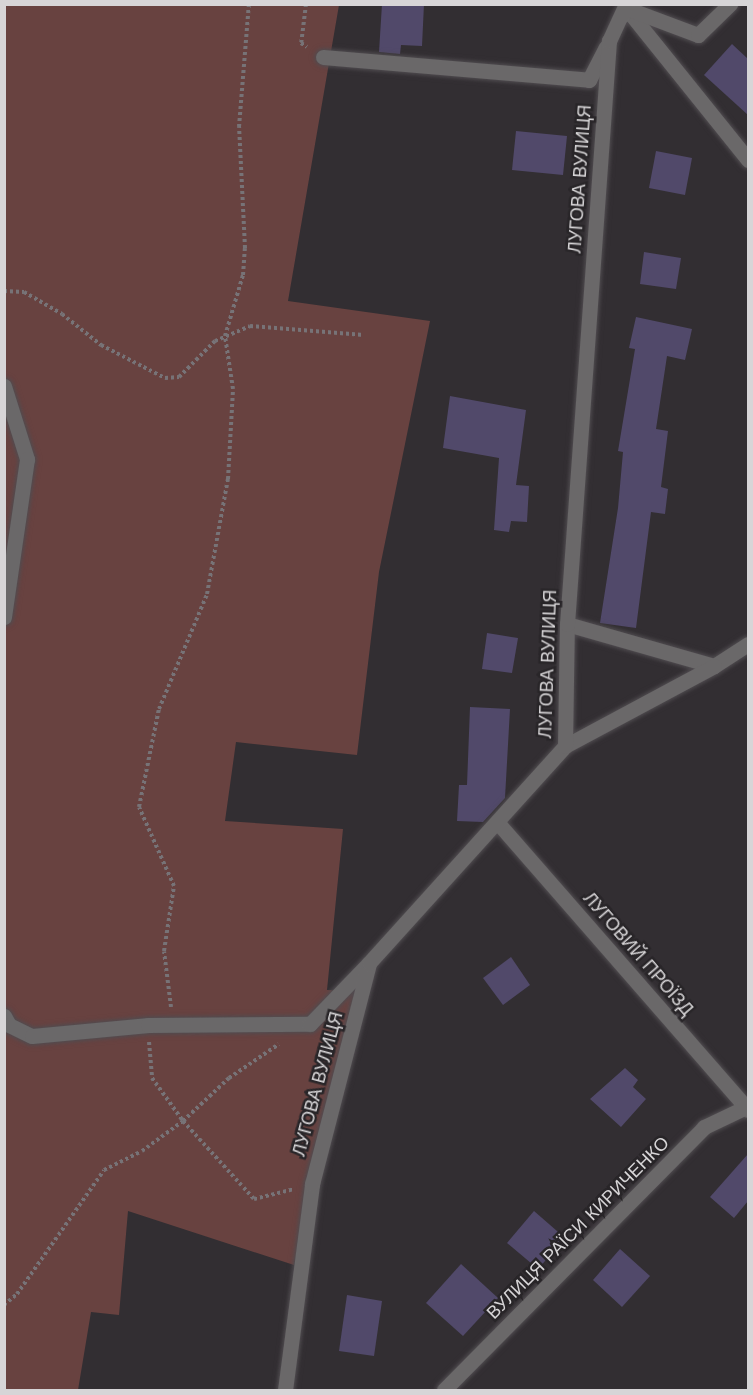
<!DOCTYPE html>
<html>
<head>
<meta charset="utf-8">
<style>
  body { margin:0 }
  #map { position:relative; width:753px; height:1395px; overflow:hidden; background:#322e32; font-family:"Work Sans",sans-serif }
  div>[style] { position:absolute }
  .green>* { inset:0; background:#684240 }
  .building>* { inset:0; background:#51496a }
  .path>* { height:4px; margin-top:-2px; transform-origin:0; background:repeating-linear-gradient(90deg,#777377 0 3px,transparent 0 6px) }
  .roads { filter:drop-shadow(0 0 2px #504c50) drop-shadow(0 0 2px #504c50) }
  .minor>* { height:15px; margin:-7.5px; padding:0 7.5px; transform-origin:7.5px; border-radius:7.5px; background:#6a6869 }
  span { translate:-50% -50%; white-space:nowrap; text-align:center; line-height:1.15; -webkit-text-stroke:5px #282528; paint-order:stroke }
  .street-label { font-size:18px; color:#d7d5d7 }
  .frame { position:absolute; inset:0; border:6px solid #d7d5d7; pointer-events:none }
</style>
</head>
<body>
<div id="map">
  <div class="green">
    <div style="clip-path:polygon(5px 5px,339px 5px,288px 301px,430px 321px,379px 572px,357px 755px,236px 742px,225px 821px,343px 829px,327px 990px,355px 991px,294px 1265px,128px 1211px,119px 1315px,91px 1312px,78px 1390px,5px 1390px)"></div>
  </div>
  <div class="building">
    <div style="clip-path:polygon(382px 4px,424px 4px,422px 46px,401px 45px,400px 54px,379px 52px)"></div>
    <div style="clip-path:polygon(732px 44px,748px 59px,748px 115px,704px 75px)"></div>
    <div style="clip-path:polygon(516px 131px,567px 136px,563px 175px,512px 170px)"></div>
    <div style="clip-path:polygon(656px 151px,692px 158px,685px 195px,649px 188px)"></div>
    <div style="clip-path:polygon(644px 252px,681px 258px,676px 289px,640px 284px)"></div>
    <div style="clip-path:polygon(636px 317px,692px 329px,685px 360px,667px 356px,656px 429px,668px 431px,661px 487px,668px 489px,665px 514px,651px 512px,636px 628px,600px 623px,618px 508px,623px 452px,618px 451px,635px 349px,629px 348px)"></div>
    <div style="clip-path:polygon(450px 396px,526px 410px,516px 485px,529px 486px,527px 522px,511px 521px,509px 532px,494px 530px,499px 458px,443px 448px)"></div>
    <div style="clip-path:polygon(487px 633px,518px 638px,512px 673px,482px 669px)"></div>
    <div style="clip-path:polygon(470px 707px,510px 709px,505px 798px,483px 822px,457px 821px,459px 785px,467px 785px)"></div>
    <div style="clip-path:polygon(511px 957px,530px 985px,503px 1005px,483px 978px)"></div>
    <div style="clip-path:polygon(625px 1068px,638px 1080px,633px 1087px,646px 1099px,621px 1127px,590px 1099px)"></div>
    <div style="clip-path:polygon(748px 1154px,748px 1201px,734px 1218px,710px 1197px)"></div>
    <div style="clip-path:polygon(534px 1211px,565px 1238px,538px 1269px,507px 1243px)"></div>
    <div style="clip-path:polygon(620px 1249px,650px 1276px,622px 1307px,593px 1280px)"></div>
    <div style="clip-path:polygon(461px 1264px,498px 1298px,463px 1336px,426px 1303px)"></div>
    <div style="clip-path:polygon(347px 1295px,382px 1301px,374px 1356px,339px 1351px)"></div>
  </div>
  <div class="path">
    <div style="left:306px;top:4px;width:39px;rotate:97deg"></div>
    <div style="left:301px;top:43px;width:7px;rotate:34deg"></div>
    <div style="left:4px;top:291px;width:20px;rotate:3deg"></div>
    <div style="left:24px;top:292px;width:44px;rotate:30.1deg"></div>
    <div style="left:62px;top:314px;width:50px;rotate:38.5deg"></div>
    <div style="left:101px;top:345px;width:72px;rotate:27.3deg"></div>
    <div style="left:165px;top:378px;width:14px;rotate:-4deg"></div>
    <div style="left:179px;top:377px;width:51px;rotate:-45deg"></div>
    <div style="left:215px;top:341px;width:38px;rotate:-23deg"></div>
    <div style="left:250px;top:326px;width:114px;rotate:4.5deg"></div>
    <div style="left:171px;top:1007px;width:56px;rotate:-97.1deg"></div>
    <div style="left:164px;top:951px;width:66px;rotate:-81.3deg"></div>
    <div style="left:174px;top:886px;width:86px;rotate:-113.9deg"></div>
    <div style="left:139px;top:807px;width:100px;rotate:-78.5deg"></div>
    <div style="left:159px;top:709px;width:125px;rotate:-67.3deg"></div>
    <div style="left:207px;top:594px;width:117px;rotate:-79.7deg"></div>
    <div style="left:228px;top:479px;width:90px;rotate:-86.8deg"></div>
    <div style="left:233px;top:389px;width:54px;rotate:-98.6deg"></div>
    <div style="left:225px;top:336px;width:64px;rotate:-73.6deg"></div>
    <div style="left:243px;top:275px;width:27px;rotate:-86deg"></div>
    <div style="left:245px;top:248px;width:121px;rotate:-92.8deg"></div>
    <div style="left:239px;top:127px;width:123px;rotate:-85.4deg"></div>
    <div style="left:149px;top:1042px;width:36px;rotate:85deg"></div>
    <div style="left:152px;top:1078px;width:53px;rotate:54.2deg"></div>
    <div style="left:183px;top:1121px;width:105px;rotate:47.7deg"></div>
    <div style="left:254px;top:1199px;width:41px;rotate:-14deg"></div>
    <div style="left:4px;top:1305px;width:17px;rotate:-40deg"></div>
    <div style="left:17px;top:1294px;width:151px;rotate:-54.9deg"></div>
    <div style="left:104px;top:1170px;width:42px;rotate:-26.6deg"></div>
    <div style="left:142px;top:1151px;width:51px;rotate:-36.2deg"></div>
    <div style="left:183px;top:1121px;width:63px;rotate:-43.1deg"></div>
    <div style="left:229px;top:1078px;width:60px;rotate:-34.2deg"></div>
  </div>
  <div class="roads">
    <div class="minor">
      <div style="left:626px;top:8px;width:195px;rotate:51.2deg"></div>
      <div style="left:623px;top:15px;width:8px;rotate:-67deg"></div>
      <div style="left:626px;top:8px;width:77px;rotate:20.6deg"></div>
      <div style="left:698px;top:35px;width:45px;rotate:-44.1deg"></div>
      <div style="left:323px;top:57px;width:267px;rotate:4.9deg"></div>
      <div style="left:589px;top:80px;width:37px;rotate:-63deg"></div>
      <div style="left:4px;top:386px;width:77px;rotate:72.5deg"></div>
      <div style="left:27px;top:459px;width:160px;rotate:98.3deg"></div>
      <div style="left:567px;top:624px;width:153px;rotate:15.9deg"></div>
      <div style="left:714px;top:666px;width:40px;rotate:-32.9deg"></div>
      <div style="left:565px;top:746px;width:169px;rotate:-28.2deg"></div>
      <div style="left:498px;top:823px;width:381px;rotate:48.9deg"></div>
      <div style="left:4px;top:1016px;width:10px;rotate:61deg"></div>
      <div style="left:9px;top:1025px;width:25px;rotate:26deg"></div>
      <div style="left:32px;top:1036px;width:117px;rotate:-5.4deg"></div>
      <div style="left:148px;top:1025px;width:162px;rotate:-0.4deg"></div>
      <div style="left:310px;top:1024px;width:82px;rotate:-46deg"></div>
      <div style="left:285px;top:1390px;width:208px;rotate:-82.5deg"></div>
      <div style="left:312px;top:1184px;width:228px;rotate:-75.5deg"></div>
      <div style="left:369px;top:963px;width:292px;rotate:-47.9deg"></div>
      <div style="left:565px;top:746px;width:122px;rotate:-89.1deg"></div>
      <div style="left:567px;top:624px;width:585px;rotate:-85.88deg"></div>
      <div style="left:609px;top:41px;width:41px;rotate:-65.3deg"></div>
      <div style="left:444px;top:1390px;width:370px;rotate:-45.3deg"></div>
      <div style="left:704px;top:1127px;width:49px;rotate:-25.5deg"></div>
    </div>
  </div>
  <div class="street-label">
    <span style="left:580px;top:179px;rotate:-86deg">ЛУГОВА ВУЛИЦЯ</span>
    <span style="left:548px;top:664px;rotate:-88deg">ЛУГОВА ВУЛИЦЯ</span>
    <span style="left:638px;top:954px;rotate:49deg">ЛУГОВИЙ ПРОЇЗД</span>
    <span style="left:318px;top:1084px;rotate:-75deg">ЛУГОВА ВУЛИЦЯ</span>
    <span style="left:578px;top:1228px;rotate:-45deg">ВУЛИЦЯ РАЇСИ КИРИЧЕНКО</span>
  </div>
  <div class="frame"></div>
</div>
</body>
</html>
